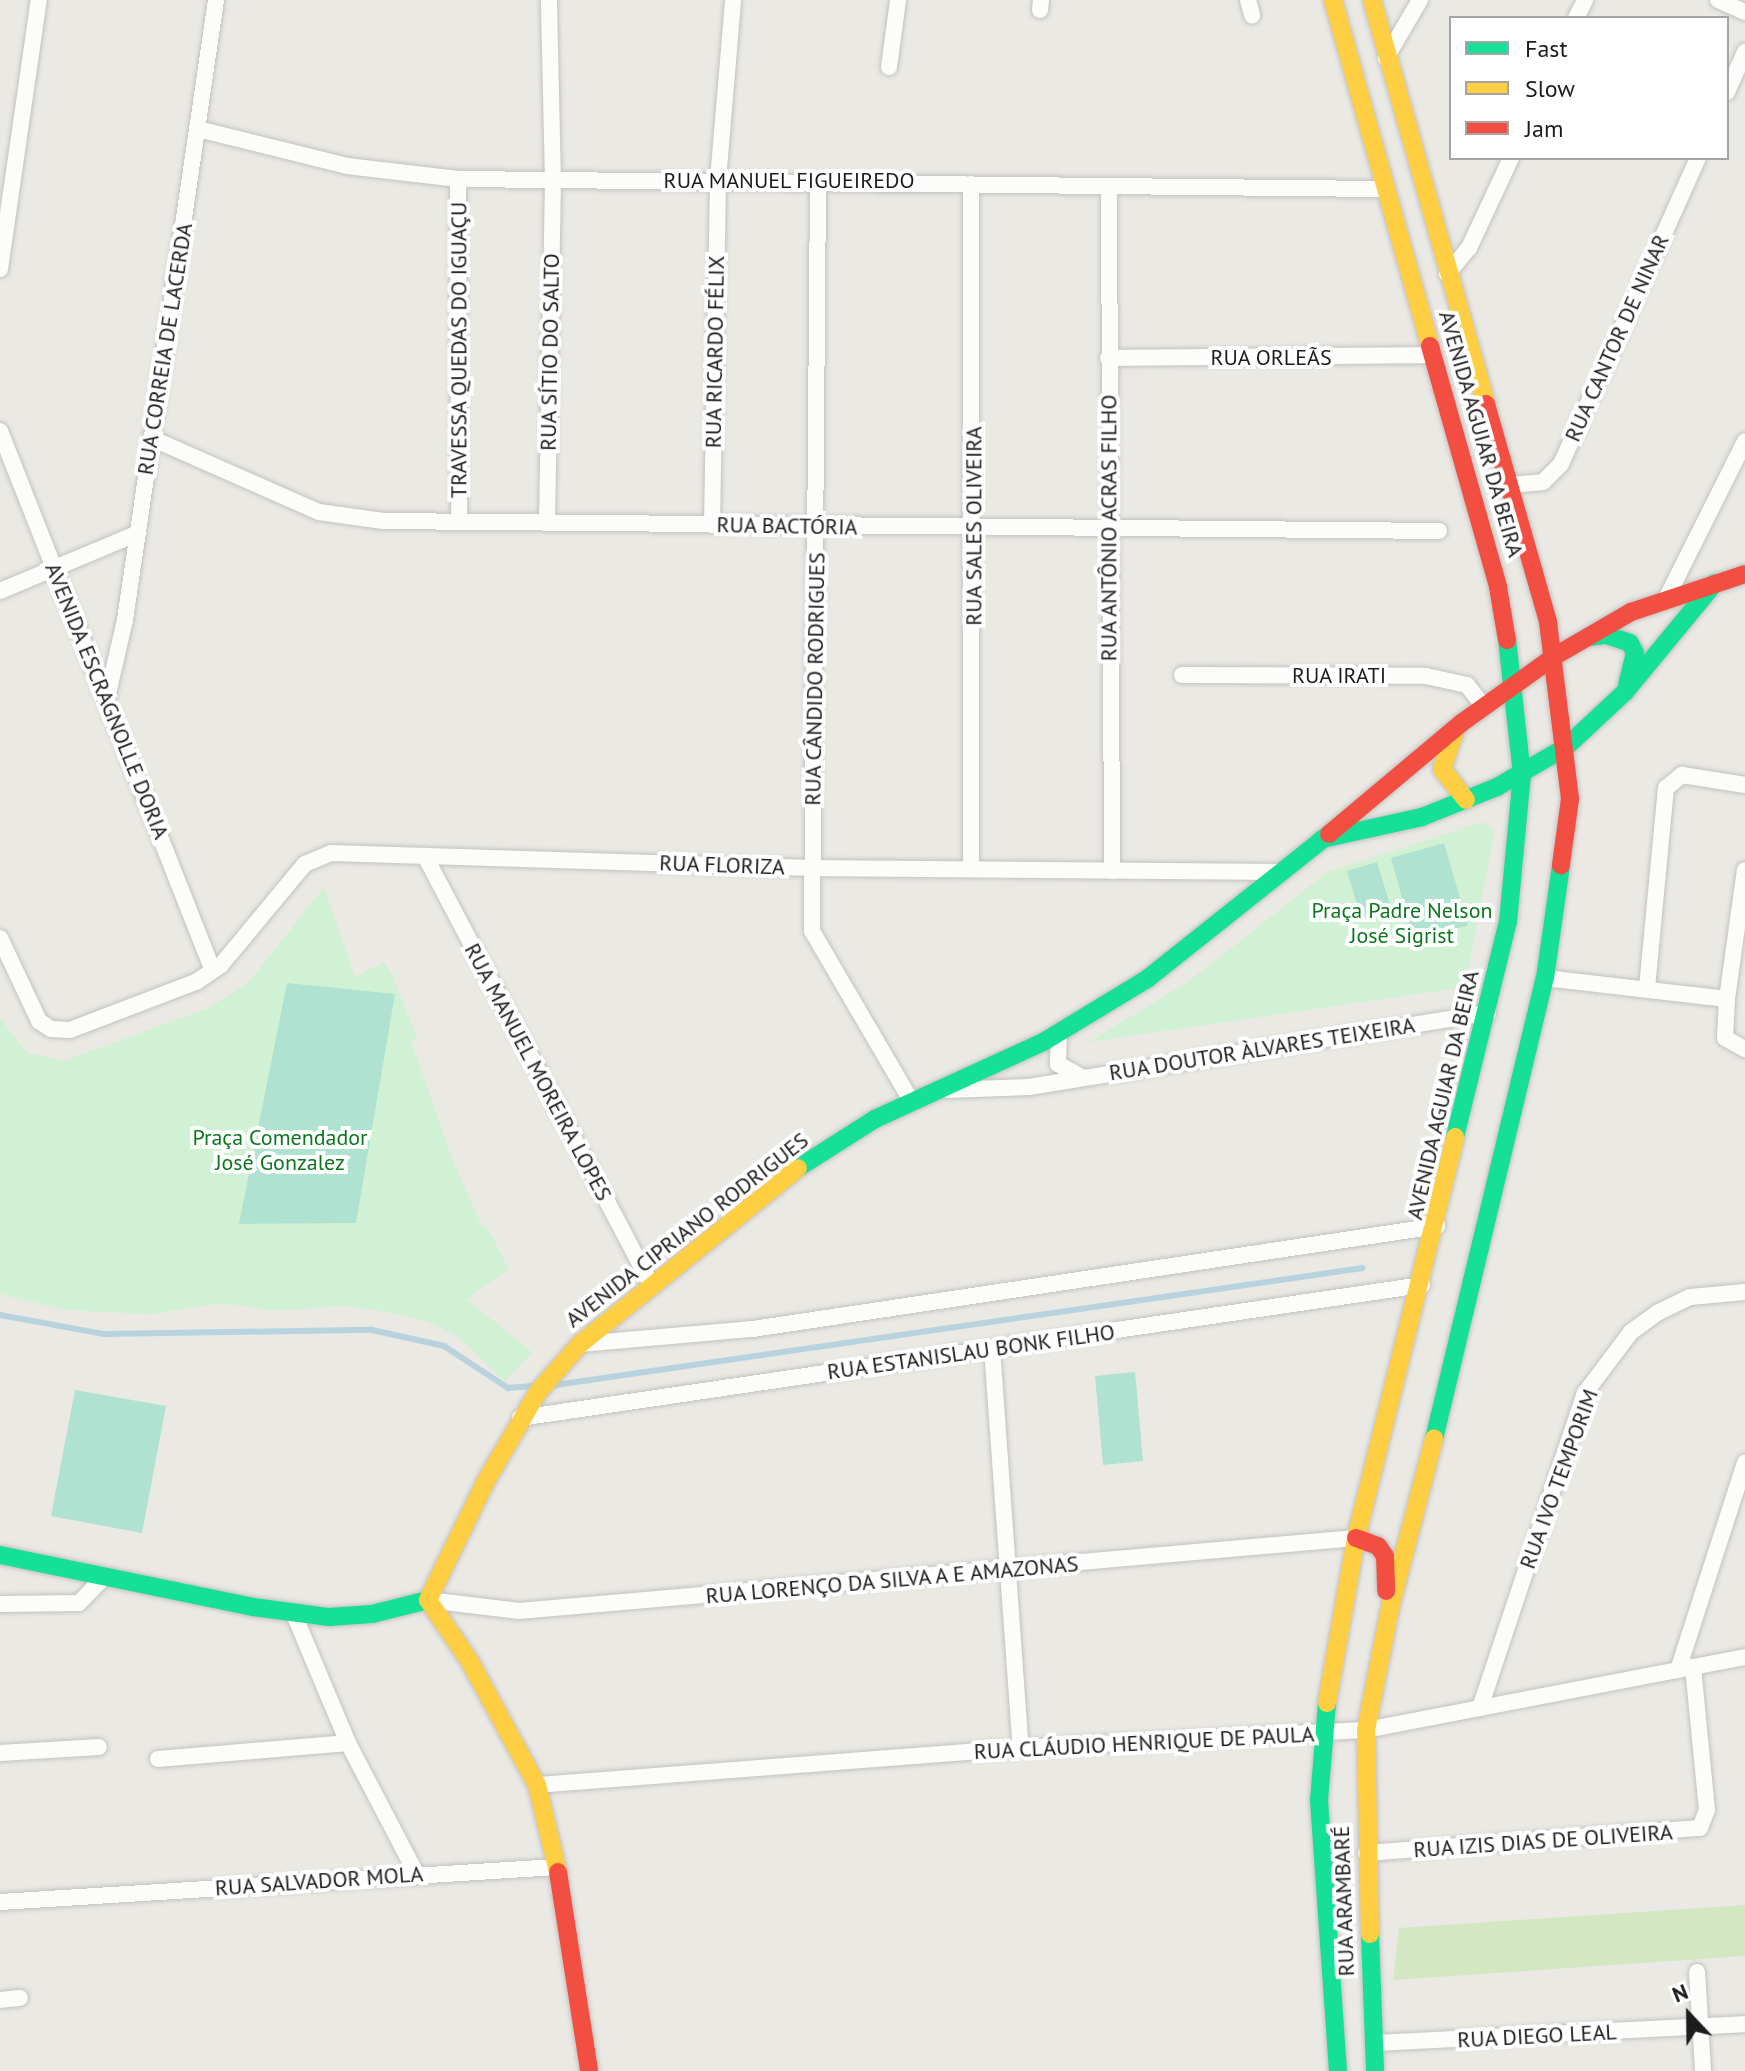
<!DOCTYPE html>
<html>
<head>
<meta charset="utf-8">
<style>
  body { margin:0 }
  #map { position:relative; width:1745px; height:2071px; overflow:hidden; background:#eae9e4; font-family:"PT Sans",sans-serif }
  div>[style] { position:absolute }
  .grass>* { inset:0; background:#d3e8c2 }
  .park>* { inset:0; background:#d1f1d4 }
  .pitch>* { inset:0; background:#afe2d1 }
  .stream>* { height:6px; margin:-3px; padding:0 3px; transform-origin:3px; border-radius:3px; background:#b8d3de }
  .roads { filter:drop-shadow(0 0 2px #c3c2c0) drop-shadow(0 0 2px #c3c2c0) }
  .street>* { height:16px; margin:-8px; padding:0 8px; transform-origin:8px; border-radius:8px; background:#fcfcfb }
  .fast>* { height:18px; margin:-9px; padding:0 9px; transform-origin:9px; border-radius:9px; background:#16e098 }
  .slow>* { height:18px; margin:-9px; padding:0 9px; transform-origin:9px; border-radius:9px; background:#ffcf43 }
  .jam>* { height:18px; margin:-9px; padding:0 9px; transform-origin:9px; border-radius:9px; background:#f24e42 }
  span { translate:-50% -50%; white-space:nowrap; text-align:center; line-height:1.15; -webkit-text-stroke:8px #fff; paint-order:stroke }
  .street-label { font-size:22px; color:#1c1c1c }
  .park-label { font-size:22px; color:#0c771f }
  .legend { position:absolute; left:1449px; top:16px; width:280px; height:144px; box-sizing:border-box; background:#fff; border:2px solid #a4a4a4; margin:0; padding:10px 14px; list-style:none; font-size:24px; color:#1c1c1c }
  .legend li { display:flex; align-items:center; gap:16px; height:40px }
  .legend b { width:40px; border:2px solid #a4a4a4 }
  .north { position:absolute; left:1649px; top:1975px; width:80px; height:80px; -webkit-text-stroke:6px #fff; paint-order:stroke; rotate:338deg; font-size:22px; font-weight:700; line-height:32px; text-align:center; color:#1c1c1c }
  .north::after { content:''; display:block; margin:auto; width:28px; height:36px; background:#1c1c1c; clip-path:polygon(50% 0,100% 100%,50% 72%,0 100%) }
</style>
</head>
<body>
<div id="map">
  <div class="grass">
    <div style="clip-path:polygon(1745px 1905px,1745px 1956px,1393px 1980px,1399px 1928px)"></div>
  </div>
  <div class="park">
    <div style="clip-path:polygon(1482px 822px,1493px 828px,1494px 835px,1465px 987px,1089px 1042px,1188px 982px,1328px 872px)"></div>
    <div style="clip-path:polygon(324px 887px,355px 977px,384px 962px,393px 977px,417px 1037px,411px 1041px,454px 1164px,483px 1228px,487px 1227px,509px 1269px,466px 1299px,532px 1352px,505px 1381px,457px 1336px,426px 1321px,386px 1312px,343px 1306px,274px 1311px,224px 1303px,150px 1314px,64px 1310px,0 1294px,0 1018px,27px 1053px,64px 1061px,208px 1008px,248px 983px)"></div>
  </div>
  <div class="pitch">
    <div style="clip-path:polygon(1444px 843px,1468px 925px,1414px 941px,1391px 858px)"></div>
    <div style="clip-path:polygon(1377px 862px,1391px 908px,1361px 917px,1347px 871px)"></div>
    <div style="clip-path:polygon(287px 983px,395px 994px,356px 1223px,239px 1224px)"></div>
    <div style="clip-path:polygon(1135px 1372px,1143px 1461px,1103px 1465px,1095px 1376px)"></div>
    <div style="clip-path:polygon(75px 1390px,166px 1406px,142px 1533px,51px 1516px)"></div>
  </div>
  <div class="stream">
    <div style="left:0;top:1315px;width:106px;rotate:10.4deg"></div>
    <div style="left:104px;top:1334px;width:268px;rotate:-0.9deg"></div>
    <div style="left:372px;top:1330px;width:74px;rotate:12.5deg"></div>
    <div style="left:444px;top:1346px;width:77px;rotate:33.3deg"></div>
    <div style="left:508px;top:1388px;width:24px;rotate:-5deg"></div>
    <div style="left:555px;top:1385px;width:816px;rotate:-8.24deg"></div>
  </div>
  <div class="roads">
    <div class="street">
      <div style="left:1248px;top:0;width:16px;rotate:75deg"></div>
      <div style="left:1718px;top:0;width:30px;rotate:24deg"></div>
      <div style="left:1040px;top:10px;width:10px;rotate:-84deg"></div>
      <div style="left:1576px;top:18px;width:20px;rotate:-63deg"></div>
      <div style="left:1386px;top:58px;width:67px;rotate:-59.6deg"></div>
      <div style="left:889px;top:67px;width:68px;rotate:-82.3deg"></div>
      <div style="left:1727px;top:92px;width:44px;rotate:-65.8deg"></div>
      <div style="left:198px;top:129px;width:154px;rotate:13.9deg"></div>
      <div style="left:347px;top:166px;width:112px;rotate:6.7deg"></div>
      <div style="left:458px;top:179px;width:928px;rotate:0.62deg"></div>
      <div style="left:458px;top:179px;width:343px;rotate:89.8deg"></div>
      <div style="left:818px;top:181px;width:750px;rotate:90.46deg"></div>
      <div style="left:812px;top:931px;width:198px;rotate:59.7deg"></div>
      <div style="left:1109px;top:186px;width:685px;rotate:89.75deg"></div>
      <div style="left:0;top:269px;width:272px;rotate:-81.8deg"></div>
      <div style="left:1447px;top:274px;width:34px;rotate:-50deg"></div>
      <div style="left:1469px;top:248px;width:99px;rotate:-65deg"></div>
      <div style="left:1108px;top:358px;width:326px;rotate:-0.5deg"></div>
      <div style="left:0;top:431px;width:580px;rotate:68.47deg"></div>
      <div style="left:151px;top:438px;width:184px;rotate:23.8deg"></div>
      <div style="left:319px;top:512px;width:65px;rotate:8deg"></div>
      <div style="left:383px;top:521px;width:1056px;rotate:0.54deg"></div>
      <div style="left:1510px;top:485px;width:33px;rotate:-5deg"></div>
      <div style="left:1543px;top:482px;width:25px;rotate:-45deg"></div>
      <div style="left:1561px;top:464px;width:335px;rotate:-65.9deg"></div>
      <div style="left:547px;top:523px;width:342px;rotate:-89deg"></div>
      <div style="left:553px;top:181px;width:181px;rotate:-91.3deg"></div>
      <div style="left:712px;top:525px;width:345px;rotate:-89deg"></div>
      <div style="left:718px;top:180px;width:181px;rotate:-85.2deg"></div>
      <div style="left:0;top:591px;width:150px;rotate:-22.8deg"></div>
      <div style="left:1667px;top:597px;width:174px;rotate:-63.4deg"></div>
      <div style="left:1182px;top:675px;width:244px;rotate:0.2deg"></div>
      <div style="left:1426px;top:676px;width:42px;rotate:12.4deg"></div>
      <div style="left:1467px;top:685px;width:28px;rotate:52deg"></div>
      <div style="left:107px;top:698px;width:80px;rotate:-77deg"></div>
      <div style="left:125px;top:620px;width:627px;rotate:-81.65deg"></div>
      <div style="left:425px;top:856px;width:487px;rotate:62.2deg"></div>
      <div style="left:971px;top:869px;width:685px;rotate:-90deg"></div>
      <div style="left:0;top:938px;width:92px;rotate:64.8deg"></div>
      <div style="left:39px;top:1021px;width:14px;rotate:34deg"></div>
      <div style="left:51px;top:1029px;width:19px;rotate:3deg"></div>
      <div style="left:70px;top:1030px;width:135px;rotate:-20.9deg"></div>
      <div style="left:196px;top:982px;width:30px;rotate:-34deg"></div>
      <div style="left:221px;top:965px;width:131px;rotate:-50.3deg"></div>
      <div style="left:305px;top:864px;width:28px;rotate:-23deg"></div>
      <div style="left:331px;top:853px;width:481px;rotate:1.8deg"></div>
      <div style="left:812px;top:868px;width:471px;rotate:0.5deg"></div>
      <div style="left:1545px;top:978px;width:183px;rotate:6.6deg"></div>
      <div style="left:1727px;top:999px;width:39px;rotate:93deg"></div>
      <div style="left:1725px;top:1038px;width:23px;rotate:29deg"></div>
      <div style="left:1647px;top:988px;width:201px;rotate:-84.6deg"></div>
      <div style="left:1666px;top:788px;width:21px;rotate:-39deg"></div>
      <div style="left:1682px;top:775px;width:64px;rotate:9deg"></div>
      <div style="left:1727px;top:999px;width:130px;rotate:-82.1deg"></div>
      <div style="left:1059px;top:1033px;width:31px;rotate:92deg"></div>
      <div style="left:1058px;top:1064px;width:29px;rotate:29deg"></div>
      <div style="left:948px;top:1090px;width:81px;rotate:-2.1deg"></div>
      <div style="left:1029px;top:1087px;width:465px;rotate:-9.2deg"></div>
      <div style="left:580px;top:1344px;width:174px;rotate:-5deg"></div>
      <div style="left:753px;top:1329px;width:692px;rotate:-8.56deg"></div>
      <div style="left:992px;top:1348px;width:401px;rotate:85.9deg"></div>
      <div style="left:520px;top:1418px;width:912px;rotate:-8.39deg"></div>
      <div style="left:428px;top:1600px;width:92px;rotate:6.9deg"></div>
      <div style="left:519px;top:1611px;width:840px;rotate:-4.98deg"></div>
      <div style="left:0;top:1604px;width:79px;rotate:-0.7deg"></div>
      <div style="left:79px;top:1603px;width:36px;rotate:-46deg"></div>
      <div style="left:293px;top:1612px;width:142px;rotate:67.2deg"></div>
      <div style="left:348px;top:1743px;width:147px;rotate:62.4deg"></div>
      <div style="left:1678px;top:1670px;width:218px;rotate:-72.1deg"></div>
      <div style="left:1480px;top:1708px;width:332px;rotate:-71.6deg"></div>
      <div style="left:1585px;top:1393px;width:76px;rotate:-53deg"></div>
      <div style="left:1631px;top:1332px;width:34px;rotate:-36deg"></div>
      <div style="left:1659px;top:1312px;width:34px;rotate:-26deg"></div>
      <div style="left:1690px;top:1297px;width:55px;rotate:-5.2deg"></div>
      <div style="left:0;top:1753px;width:99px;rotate:-3.5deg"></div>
      <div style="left:158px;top:1759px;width:191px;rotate:-4.8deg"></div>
      <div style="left:537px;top:1785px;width:485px;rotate:-4.4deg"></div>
      <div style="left:1021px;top:1748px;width:345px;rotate:-3deg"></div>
      <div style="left:1366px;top:1730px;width:386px;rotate:-10.9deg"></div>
      <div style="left:1366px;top:1853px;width:335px;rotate:-4.3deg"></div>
      <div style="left:1700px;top:1828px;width:19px;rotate:-69deg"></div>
      <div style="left:1707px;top:1810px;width:144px;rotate:-95.6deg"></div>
      <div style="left:0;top:1902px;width:558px;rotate:-3.6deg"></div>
      <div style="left:1697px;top:1972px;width:99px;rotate:86.5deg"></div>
      <div style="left:0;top:2000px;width:20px;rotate:-6deg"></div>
      <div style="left:1374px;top:2043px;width:371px;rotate:-2.9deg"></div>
    </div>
    <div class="fast">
      <div style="left:1589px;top:637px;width:17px;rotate:-7deg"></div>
      <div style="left:1606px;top:635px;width:25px;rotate:18deg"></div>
      <div style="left:1630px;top:643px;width:11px;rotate:63deg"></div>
      <div style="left:1635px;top:653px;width:33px;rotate:104deg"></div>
      <div style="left:1322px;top:839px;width:102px;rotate:-12.4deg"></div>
      <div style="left:1422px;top:817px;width:81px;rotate:-21.8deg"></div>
      <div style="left:1497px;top:787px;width:80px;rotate:-30.1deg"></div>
      <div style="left:1566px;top:747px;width:81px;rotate:-43deg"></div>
      <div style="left:1625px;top:692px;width:141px;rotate:-50.5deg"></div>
      <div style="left:1455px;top:1137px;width:221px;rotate:-76.2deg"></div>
      <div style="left:1508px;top:922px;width:148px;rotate:-84.6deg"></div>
      <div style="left:1522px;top:775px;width:136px;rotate:-96.3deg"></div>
      <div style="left:798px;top:1168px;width:91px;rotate:-32.5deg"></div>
      <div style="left:875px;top:1119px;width:187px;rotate:-24.6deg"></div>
      <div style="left:1045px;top:1041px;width:119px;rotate:-31.3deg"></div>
      <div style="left:1147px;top:979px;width:233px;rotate:-38.5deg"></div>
      <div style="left:1434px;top:1439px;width:474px;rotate:-76.5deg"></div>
      <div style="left:1545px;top:978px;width:114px;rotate:-81.9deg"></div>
      <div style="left:0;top:1555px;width:258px;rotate:11.6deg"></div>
      <div style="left:253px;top:1607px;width:77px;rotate:7.5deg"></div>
      <div style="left:329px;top:1617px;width:43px;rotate:-4deg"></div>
      <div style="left:372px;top:1614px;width:58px;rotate:-14deg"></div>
      <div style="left:1327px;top:1703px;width:97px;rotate:94.7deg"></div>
      <div style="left:1319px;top:1800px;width:272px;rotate:86deg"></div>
      <div style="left:1370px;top:1934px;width:137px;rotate:87.9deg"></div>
    </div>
    <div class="slow">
      <div style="left:1333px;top:0;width:359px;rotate:74.3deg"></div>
      <div style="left:1372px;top:0;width:420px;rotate:74.2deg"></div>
      <div style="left:1456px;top:729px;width:42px;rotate:109.3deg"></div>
      <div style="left:1442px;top:769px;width:39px;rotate:52deg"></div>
      <div style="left:428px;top:1600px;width:132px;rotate:-64deg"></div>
      <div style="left:486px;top:1481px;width:103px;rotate:-59.7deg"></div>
      <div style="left:538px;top:1392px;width:64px;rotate:-48.8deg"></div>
      <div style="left:580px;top:1344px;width:280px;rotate:-38.9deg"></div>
      <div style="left:428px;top:1600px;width:73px;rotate:55.7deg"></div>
      <div style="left:469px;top:1660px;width:142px;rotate:61.5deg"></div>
      <div style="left:537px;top:1785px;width:89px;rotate:76.4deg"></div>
      <div style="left:1327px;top:1703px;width:168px;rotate:-80deg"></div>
      <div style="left:1356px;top:1538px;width:413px;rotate:-76.1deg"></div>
      <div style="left:1370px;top:1934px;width:204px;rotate:-91.1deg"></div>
      <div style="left:1366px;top:1730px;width:128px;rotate:-78.8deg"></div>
      <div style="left:1391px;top:1604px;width:171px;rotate:-75.4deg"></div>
    </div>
    <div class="jam">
      <div style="left:1430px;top:346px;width:250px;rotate:74.2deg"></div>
      <div style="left:1498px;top:587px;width:54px;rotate:80.4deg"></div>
      <div style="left:1486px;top:404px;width:227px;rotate:74.1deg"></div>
      <div style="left:1548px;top:622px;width:178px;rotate:82.9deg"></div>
      <div style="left:1570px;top:799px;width:67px;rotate:97.8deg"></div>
      <div style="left:1329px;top:834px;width:171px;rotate:-40deg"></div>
      <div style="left:1460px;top:724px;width:117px;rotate:-35.6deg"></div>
      <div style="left:1555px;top:656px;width:88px;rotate:-30.1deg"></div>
      <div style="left:1631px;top:612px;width:120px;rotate:-18.4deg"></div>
      <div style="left:1356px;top:1538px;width:23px;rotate:20deg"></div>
      <div style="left:1378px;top:1546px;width:12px;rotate:55deg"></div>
      <div style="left:1385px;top:1556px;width:35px;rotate:88deg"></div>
      <div style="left:558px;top:1872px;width:201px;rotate:81.1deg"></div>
    </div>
  </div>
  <div class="street-label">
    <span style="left:789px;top:181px">RUA MANUEL FIGUEIREDO</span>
    <span style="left:1617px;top:338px;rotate:-66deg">RUA CANTOR DE NINAR</span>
    <span style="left:165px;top:349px;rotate:-81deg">RUA CORREIA DE LACERDA</span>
    <span style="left:459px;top:350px;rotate:-90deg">TRAVESSA QUEDAS DO IGUAÇU</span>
    <span style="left:550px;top:352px;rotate:-89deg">RUA SÍTIO DO SALTO</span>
    <span style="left:715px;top:352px;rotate:-89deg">RUA RICARDO FÉLIX</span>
    <span style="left:1271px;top:358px">RUA ORLEÃS</span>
    <span style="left:1481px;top:434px;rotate:74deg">AVENIDA AGUIAR DA BEIRA</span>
    <span style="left:787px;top:526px;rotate:1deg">RUA BACTÓRIA</span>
    <span style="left:974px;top:526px;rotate:-90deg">RUA SALES OLIVEIRA</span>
    <span style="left:1109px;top:528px;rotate:-90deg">RUA ANTÔNIO ACRAS FILHO</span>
    <span style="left:1339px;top:676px">RUA IRATI</span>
    <span style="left:815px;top:679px;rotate:-89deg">RUA CÂNDIDO RODRIGUES</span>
    <span style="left:107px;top:701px;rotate:68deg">AVENIDA ESCRAGNOLLE DORIA</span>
    <span style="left:722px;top:865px;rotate:2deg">RUA FLORIZA</span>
    <span style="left:1262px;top:1049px;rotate:-9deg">RUA DOUTOR ÀLVARES TEIXEIRA</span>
    <span style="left:538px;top:1072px;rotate:62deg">RUA MANUEL MOREIRA LOPES</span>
    <span style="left:1443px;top:1095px;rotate:-77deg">AVENIDA AGUIAR DA BEIRA</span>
    <span style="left:687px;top:1230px;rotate:-38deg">AVENIDA CIPRIANO RODRIGUES</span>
    <span style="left:971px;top:1352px;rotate:-8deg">RUA ESTANISLAU BONK FILHO</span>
    <span style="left:1559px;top:1479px;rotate:-70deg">RUA IVO TEMPORIM</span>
    <span style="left:892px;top:1580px;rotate:-5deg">RUA LORENÇO DA SILVA A E AMAZONAS</span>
    <span style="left:1144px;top:1743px;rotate:-3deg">RUA CLÁUDIO HENRIQUE DE PAULA</span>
    <span style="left:1543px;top:1841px;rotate:-4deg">RUA IZIS DIAS DE OLIVEIRA</span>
    <span style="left:319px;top:1881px;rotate:-4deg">RUA SALVADOR MOLA</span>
    <span style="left:1344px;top:1901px;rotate:-92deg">RUA ARAMBARÉ</span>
    <span style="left:1537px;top:2036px;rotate:-3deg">RUA DIEGO LEAL</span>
  </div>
  <div class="park-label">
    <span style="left:1402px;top:923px">Praça Padre Nelson<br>José Sigrist</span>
    <span style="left:280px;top:1150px">Praça Comendador<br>José Gonzalez</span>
  </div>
  <ul class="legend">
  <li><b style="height:10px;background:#16e098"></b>Fast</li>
  <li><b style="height:10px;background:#ffcf43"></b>Slow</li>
  <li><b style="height:10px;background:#f24e42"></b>Jam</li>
  </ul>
  <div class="north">N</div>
</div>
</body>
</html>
